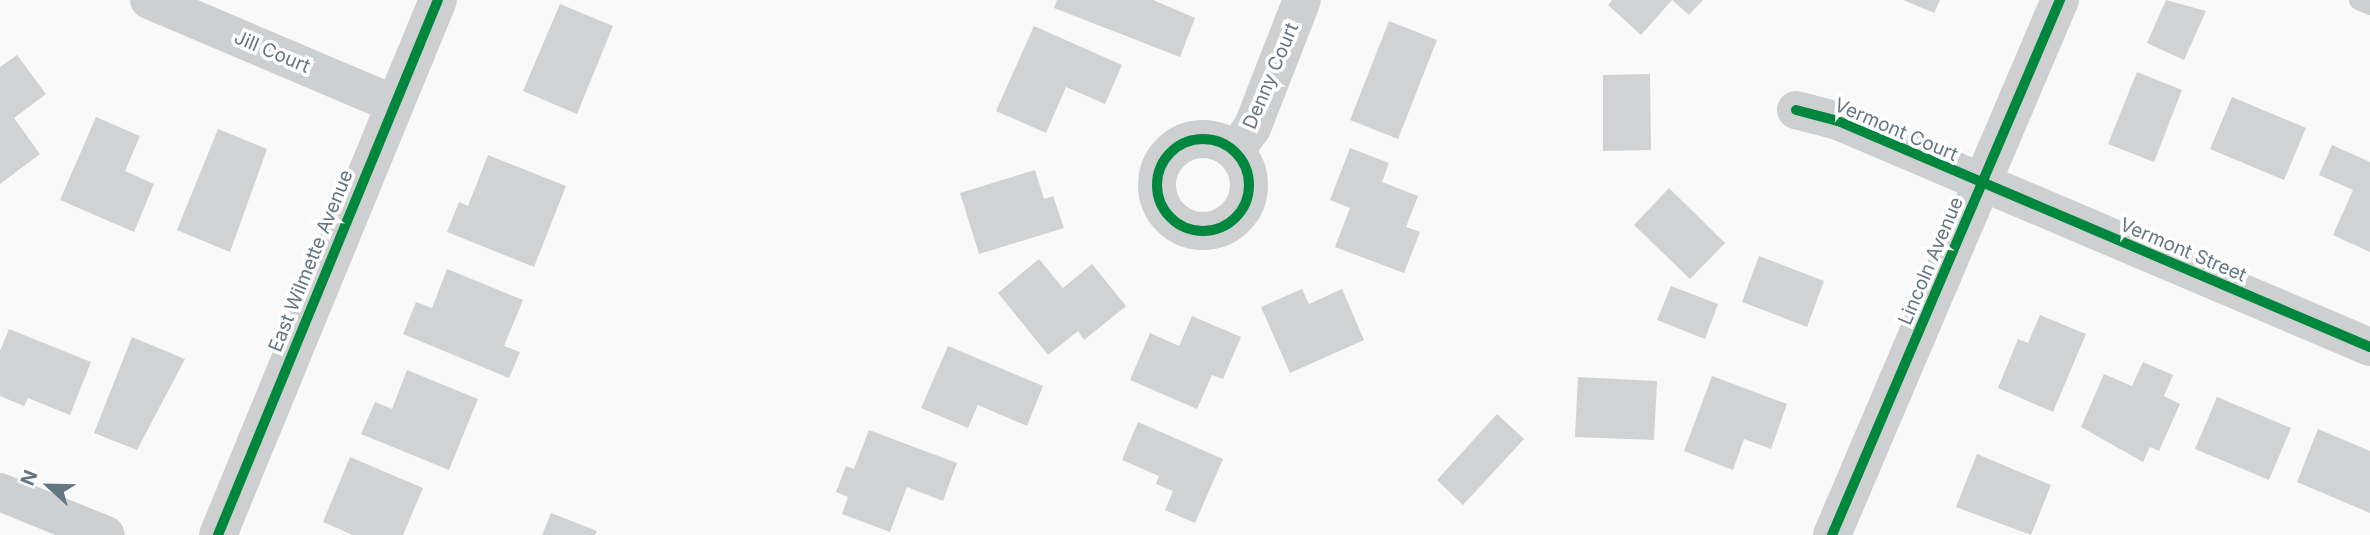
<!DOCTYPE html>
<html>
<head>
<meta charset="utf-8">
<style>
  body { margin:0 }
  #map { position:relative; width:2370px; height:535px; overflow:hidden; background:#f9f9f9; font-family:Inter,sans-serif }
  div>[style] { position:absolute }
  .building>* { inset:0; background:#d0d2d3 }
  .lane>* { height:19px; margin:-9.5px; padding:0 9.5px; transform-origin:9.5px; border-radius:9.5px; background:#cecfd0 }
  .street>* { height:38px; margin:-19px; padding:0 19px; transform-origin:19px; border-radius:19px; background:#cecfd0 }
  .street>.ring { margin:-19px; padding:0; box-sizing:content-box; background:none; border:38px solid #cecfd0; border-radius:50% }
  .cycleway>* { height:10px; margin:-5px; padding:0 5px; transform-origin:5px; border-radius:5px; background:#00873e }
  .cycleway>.ring { margin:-5px; padding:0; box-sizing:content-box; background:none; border:10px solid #00873e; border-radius:50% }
  span { translate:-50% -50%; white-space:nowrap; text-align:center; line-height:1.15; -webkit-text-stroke:7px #fff; paint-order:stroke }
  .street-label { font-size:19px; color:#657683 }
  .north { position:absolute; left:14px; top:451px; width:70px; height:70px; -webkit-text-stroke:5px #fff; paint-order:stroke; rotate:292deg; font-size:19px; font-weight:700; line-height:28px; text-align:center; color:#657683 }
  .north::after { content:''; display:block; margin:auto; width:24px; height:32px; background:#657683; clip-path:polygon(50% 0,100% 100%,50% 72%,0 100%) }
</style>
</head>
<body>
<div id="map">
  <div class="building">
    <div style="clip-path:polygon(1057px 0,1153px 0,1195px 18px,1180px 57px,1054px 8px)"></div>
    <div style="clip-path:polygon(1612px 0,1672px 0,1641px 35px,1608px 5px)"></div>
    <div style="clip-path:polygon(1672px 0,1703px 0,1689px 15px)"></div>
    <div style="clip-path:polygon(1903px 0,1940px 0,1934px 13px)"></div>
    <div style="clip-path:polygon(2166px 0,2206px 11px,2184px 60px,2147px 43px)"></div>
    <div style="clip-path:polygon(560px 4px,613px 26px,577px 114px,523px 91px)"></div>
    <div style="clip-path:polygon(1389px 21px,1437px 40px,1398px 139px,1350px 120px)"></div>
    <div style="clip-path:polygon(1034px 26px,1122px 65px,1105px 104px,1066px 87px,1046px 133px,996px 111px)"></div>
    <div style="clip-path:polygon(17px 55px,46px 94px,14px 118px,40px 154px,0 184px,0 67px)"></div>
    <div style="clip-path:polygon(2137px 72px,2182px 90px,2154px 162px,2108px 144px)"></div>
    <div style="clip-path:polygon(1650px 74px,1651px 150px,1603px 151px,1603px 75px)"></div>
    <div style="clip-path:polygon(2232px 97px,2306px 128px,2284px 180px,2210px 149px)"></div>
    <div style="clip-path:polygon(96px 117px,140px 136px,125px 171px,154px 184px,134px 232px,60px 200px)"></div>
    <div style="clip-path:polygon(218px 129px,267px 149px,230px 252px,177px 230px)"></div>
    <div style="clip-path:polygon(2332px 145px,2370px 162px,2370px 252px,2333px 235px,2353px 190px,2319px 175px)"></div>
    <div style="clip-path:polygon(1350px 148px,1389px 163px,1382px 182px,1418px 196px,1406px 227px,1420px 232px,1404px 273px,1335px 247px,1350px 208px,1330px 200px)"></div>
    <div style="clip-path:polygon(488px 155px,566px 186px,534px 267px,447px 232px,459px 202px,468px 206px)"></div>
    <div style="clip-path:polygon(1035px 170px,1044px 199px,1053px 196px,1064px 228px,979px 254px,960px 193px)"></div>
    <div style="clip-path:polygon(1669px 188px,1725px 243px,1690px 279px,1634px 225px)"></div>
    <div style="clip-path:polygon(1759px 256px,1824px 281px,1807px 327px,1742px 302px)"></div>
    <div style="clip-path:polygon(1039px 259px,1063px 288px,1092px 264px,1126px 306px,1084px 340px,1078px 331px,1048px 355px,998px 293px)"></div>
    <div style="clip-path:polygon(447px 269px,523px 300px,504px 346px,520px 352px,509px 378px,403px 334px,416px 302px,432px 308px)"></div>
    <div style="clip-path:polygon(1671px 286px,1718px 304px,1705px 339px,1657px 320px)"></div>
    <div style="clip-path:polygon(1302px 289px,1309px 304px,1342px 289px,1364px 340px,1290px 373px,1261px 307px)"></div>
    <div style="clip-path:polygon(2040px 315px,2086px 334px,2053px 412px,1998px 388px,2018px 339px,2028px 343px)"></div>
    <div style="clip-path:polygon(1192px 316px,1241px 337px,1223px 379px,1212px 375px,1197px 409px,1130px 380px,1150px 333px,1179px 346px)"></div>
    <div style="clip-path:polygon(9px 329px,91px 362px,70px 415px,28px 398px,24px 406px,0 396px,0 351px)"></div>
    <div style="clip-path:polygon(132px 337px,185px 359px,137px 450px,94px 433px)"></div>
    <div style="clip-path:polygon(948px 346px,1043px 386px,1027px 426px,978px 405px,968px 428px,921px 408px)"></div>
    <div style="clip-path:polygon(2143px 362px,2173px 375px,2164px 396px,2180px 404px,2159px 451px,2150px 447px,2143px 462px,2081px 427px,2104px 374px,2132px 386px)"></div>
    <div style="clip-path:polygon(407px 370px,478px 399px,449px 470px,361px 434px,375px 402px,392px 409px)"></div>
    <div style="clip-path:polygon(1712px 376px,1787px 404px,1771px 449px,1744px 439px,1733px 470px,1684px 451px)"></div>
    <div style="clip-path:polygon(1578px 377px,1657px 381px,1654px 440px,1575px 437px)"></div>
    <div style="clip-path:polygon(2217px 397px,2291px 428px,2269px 480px,2195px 449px)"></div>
    <div style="clip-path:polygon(1497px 414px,1524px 439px,1463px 505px,1437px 480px)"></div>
    <div style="clip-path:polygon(1138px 422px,1223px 459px,1195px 523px,1165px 510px,1173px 491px,1156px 484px,1159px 476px,1122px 460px)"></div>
    <div style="clip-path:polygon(2318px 429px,2370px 451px,2370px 513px,2297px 482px)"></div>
    <div style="clip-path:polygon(869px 430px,957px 463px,943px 501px,907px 487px,890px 532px,842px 514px,848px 497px,836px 492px,846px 466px,854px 469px)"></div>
    <div style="clip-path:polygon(1977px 454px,2051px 485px,2031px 535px,1956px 507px)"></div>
    <div style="clip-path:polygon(350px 457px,423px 488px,403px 535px,353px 535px,323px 522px)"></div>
    <div style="clip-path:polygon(551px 513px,597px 531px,595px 535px,542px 535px)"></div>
  </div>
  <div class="lane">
    <div style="left:2358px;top:0;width:13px;rotate:23deg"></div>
  </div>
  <div class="street">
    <div style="left:149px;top:0;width:266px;rotate:23deg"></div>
    <div style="left:1796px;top:110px;width:43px;rotate:14.7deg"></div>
    <div style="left:1838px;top:121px;width:578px;rotate:23.02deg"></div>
    <div class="ring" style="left:1157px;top:139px;width:54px;height:54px"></div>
    <div style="left:1235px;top:151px;width:29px;rotate:-54deg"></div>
    <div style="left:1252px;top:128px;width:137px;rotate:-68.7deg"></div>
    <div style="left:0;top:492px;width:114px;rotate:22.1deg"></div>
    <div style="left:218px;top:535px;width:578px;rotate:-67.65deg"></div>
    <div style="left:1832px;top:535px;width:582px;rotate:-66.92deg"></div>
  </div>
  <div class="cycleway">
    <div style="left:1796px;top:110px;width:43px;rotate:14.7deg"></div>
    <div style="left:1838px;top:121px;width:578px;rotate:23.02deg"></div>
    <div class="ring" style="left:1157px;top:139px;width:82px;height:82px"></div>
    <div style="left:218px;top:535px;width:578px;rotate:-67.65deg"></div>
    <div style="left:1832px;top:535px;width:582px;rotate:-66.92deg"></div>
  </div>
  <div class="street-label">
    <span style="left:272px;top:52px;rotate:23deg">Jill Court</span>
    <span style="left:1271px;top:76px;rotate:-67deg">Denny Court</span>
    <span style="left:1896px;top:130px;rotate:23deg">Vermont Court</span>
    <span style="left:2183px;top:250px;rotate:23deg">Vermont Street</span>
    <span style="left:311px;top:261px;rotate:-68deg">East Wilmette Avenue</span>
    <span style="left:1931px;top:261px;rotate:-67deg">Lincoln Avenue</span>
  </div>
  <div class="north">N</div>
</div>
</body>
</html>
